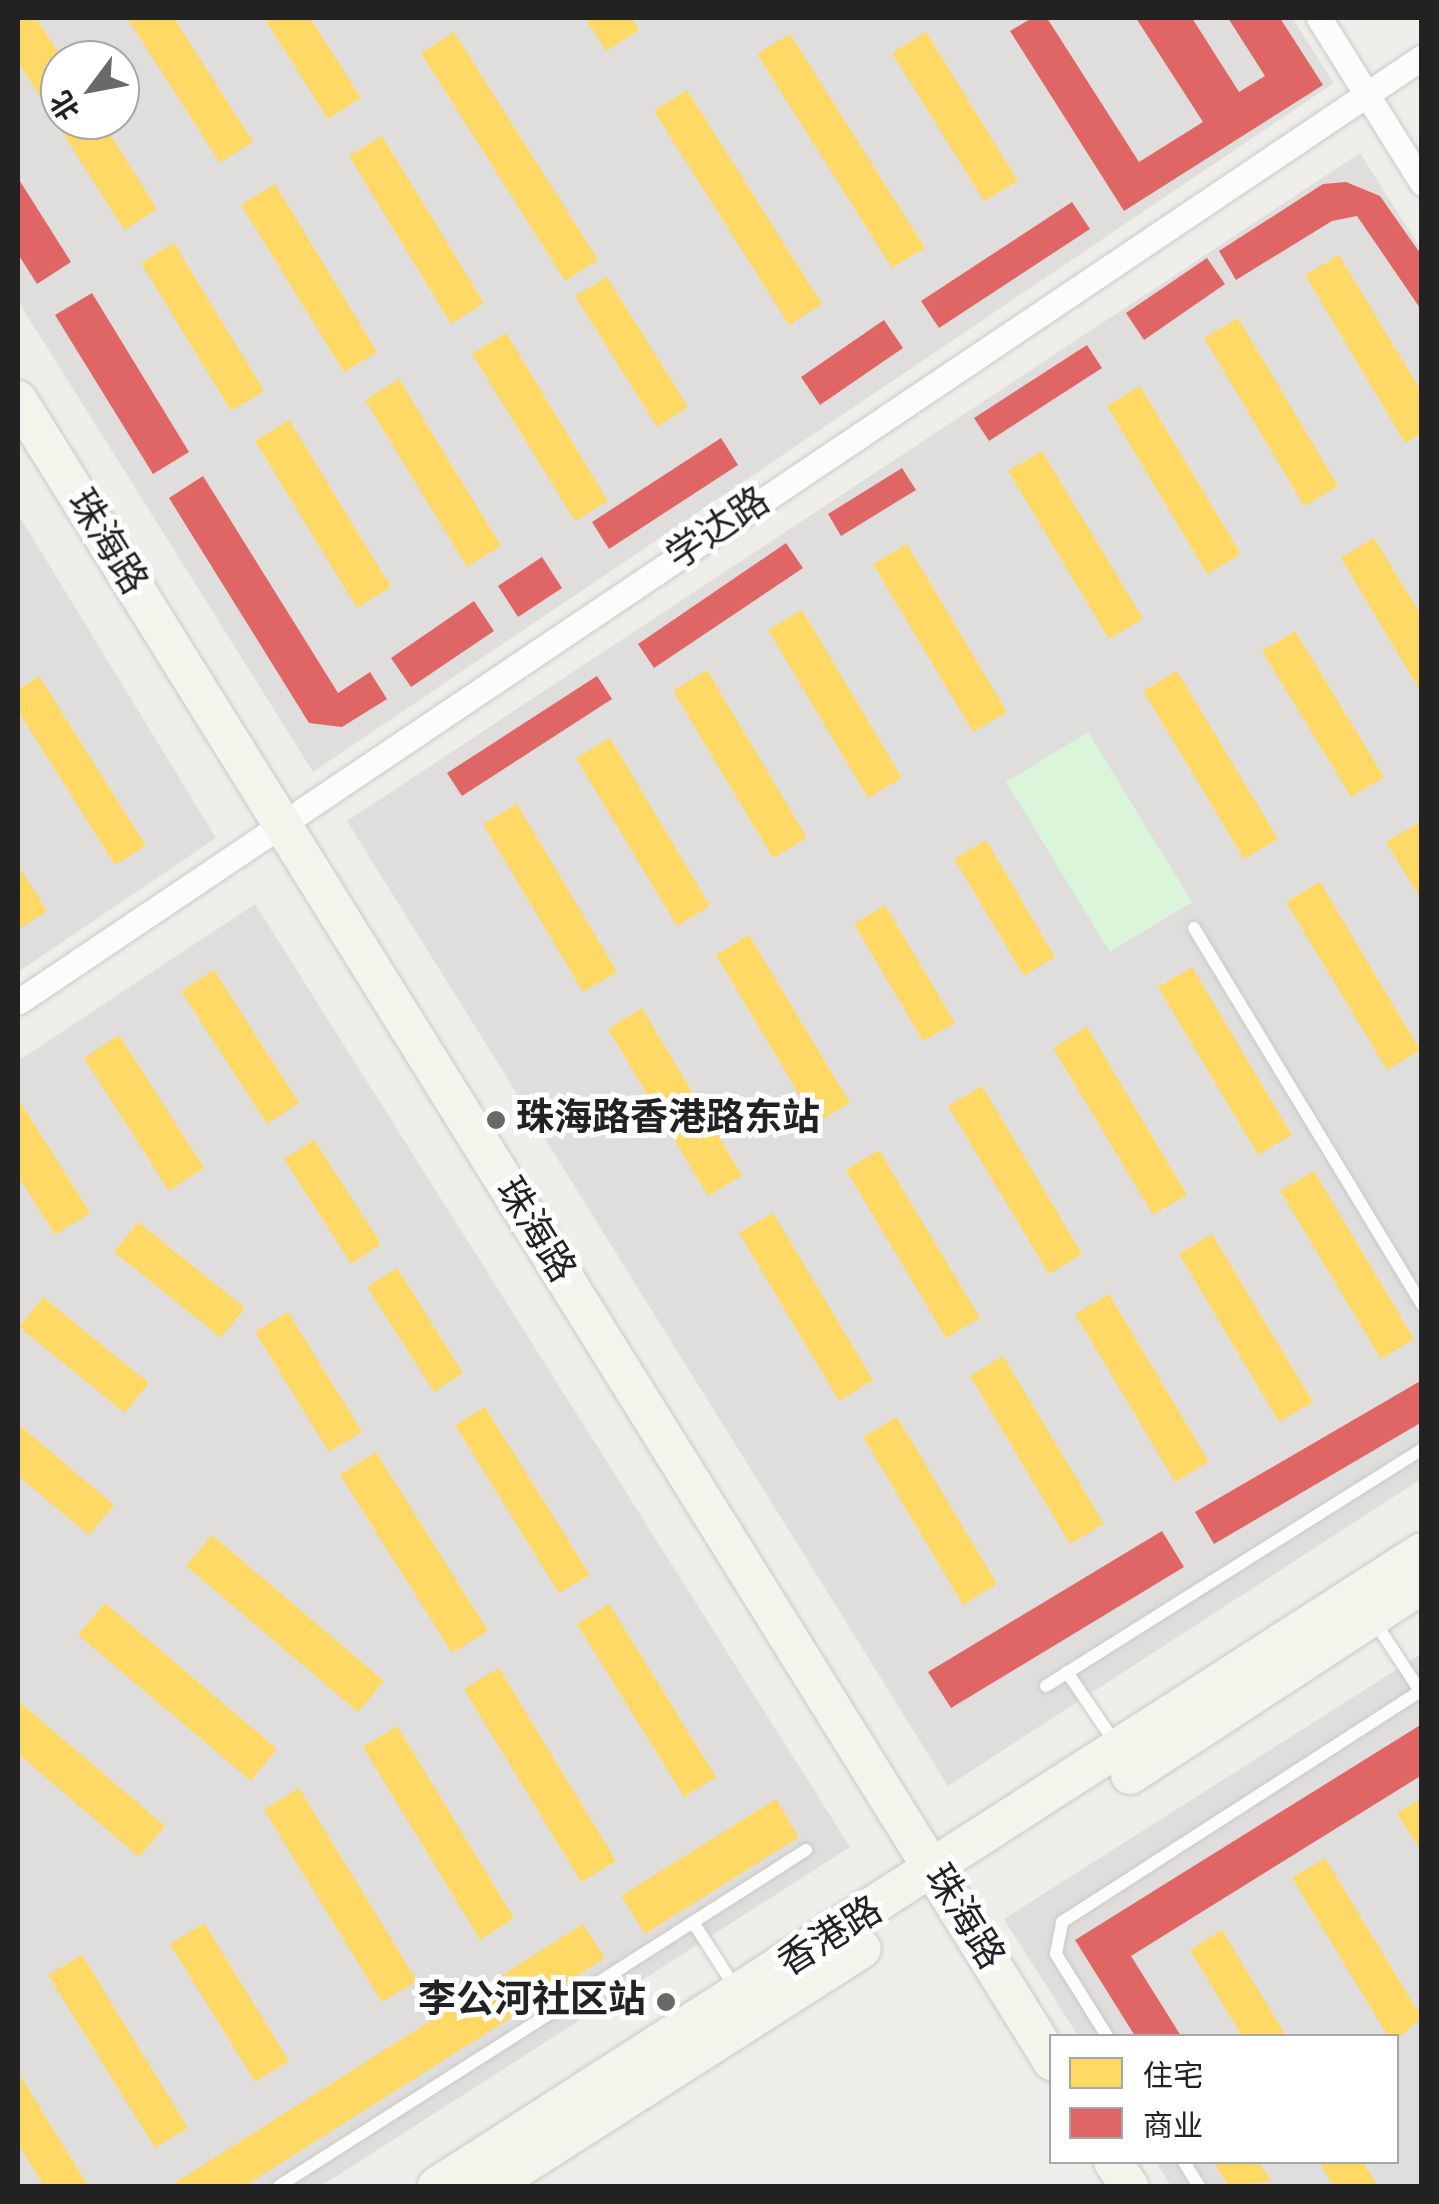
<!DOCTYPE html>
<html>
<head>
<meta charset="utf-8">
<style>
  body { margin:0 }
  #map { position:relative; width:1439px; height:2204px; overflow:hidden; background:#f0eeeb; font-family:"Alegreya Sans","Noto Sans SC",sans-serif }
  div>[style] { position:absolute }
  .residential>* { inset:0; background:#dfdedc }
  .park>* { inset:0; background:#daf5da }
  .homes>* { inset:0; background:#ffd966 }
  .shops>* { inset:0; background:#e06666 }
  .roads { filter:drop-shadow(0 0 2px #c9c8c7) drop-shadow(0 0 2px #c9c8c7) }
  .lane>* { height:12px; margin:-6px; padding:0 6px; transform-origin:6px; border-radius:6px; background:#fdfcfc }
  .street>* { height:25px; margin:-12.5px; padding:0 12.5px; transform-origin:12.5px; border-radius:12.5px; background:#fdfcfc }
  .secondary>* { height:38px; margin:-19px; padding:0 19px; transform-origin:19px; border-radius:19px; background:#f4f4ed }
  .dots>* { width:28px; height:28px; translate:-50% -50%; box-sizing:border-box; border:5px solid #fff; border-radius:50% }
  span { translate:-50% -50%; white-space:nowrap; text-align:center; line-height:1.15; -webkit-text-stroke:10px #fff; paint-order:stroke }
  .street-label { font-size:38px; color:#222 }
  .poi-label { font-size:38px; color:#222; font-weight:700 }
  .left { translate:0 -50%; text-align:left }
  .right { translate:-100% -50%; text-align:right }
  .frame { position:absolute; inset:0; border:20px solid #222; pointer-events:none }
  .legend { position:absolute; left:1049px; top:2034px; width:350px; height:130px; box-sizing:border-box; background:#fff; border:2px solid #a7a7a7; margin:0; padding:12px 18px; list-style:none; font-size:30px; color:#222 }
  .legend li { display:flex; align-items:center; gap:20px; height:50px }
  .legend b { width:50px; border:2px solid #a7a7a7 }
  .north { position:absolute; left:40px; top:40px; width:100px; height:100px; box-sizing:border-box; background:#fff; border:2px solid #a7a7a7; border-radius:50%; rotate:238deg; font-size:28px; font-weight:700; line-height:40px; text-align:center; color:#222 }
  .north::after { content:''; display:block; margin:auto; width:35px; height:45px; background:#6a6968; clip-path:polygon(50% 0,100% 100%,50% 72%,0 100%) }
</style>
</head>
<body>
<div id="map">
  <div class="residential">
    <div style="clip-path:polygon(evenodd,18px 18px,1292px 18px,1334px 83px,313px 772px,18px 301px,18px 18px,60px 60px,120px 60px,120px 120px,60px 120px,60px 60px)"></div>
    <div style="clip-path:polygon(1360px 153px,1422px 251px,1421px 1479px,948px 1786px,347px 821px)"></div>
    <div style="clip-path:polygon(18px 514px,216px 838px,18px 972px)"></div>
    <div style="clip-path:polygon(255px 904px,850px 1847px,321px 2186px,18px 2186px,18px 1061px)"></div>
    <div style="clip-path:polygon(1421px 1654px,1421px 2186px,1171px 2186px,1156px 2162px,1396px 2162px,1396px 2036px,1078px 2036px,1004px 1919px)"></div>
  </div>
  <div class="park">
    <div style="clip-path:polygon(1088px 732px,1192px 902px,1110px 952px,1006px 782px)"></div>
  </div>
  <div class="homes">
    <div style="clip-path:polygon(18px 18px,36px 18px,63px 60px,60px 120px,101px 120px,157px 209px,124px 230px,18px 62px)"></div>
    <div style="clip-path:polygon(127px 18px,174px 18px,253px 142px,220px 163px)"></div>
    <div style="clip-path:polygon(264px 18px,310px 18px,361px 98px,328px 119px)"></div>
    <div style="clip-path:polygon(585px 18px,632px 18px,639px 30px,606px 51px)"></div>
    <div style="clip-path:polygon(454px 32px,598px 260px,565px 281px,421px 53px)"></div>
    <div style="clip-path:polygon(926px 32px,1018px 181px,984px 201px,892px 53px)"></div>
    <div style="clip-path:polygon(790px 34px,925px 248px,892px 268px,757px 54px)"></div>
    <div style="clip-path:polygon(687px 90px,822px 304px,789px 325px,654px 111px)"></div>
    <div style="clip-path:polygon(382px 136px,484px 303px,451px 324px,349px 156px)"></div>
    <div style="clip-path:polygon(275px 184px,377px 352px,344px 372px,241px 205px)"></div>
    <div style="clip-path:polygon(174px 243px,264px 391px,231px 411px,141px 263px)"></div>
    <div style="clip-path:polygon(1339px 255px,1422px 393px,1422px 433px,1405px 443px,1305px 275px)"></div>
    <div style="clip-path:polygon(607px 277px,688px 407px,657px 427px,575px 296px)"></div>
    <div style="clip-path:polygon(1238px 318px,1338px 486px,1304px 506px,1204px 338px)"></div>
    <div style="clip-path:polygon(506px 333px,608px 501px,575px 521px,472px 354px)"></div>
    <div style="clip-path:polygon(399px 379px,501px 546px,467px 567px,365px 400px)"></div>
    <div style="clip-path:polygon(1140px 386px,1241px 554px,1207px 574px,1107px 406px)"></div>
    <div style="clip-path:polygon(289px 420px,391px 587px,357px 608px,255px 441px)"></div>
    <div style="clip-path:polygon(1042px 451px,1143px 619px,1109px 639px,1008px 471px)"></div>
    <div style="clip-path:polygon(1374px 538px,1422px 617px,1422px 694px,1341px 558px)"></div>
    <div style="clip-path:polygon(907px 544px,1007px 712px,973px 732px,873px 564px)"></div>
    <div style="clip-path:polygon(802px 610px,902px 778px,868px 798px,768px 630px)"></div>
    <div style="clip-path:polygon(1295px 631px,1384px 777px,1351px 797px,1262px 651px)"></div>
    <div style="clip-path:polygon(707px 670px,807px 838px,773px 858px,673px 691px)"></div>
    <div style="clip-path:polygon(1177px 671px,1278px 839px,1244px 859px,1143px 691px)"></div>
    <div style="clip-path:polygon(39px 676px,146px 846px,115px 865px,18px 711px,18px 690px)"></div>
    <div style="clip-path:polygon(610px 738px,710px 906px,677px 926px,576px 758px)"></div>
    <div style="clip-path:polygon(517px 804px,617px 972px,583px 992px,483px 824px)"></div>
    <div style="clip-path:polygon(1420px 822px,1422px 824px,1422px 901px,1386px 842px)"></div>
    <div style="clip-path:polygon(986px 840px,1055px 957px,1024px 976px,954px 859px)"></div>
    <div style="clip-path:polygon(18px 865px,47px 911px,18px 930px)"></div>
    <div style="clip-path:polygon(1320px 882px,1420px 1050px,1387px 1070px,1286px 902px)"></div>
    <div style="clip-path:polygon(885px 905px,955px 1023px,923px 1041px,854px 924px)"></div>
    <div style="clip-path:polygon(749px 935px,850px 1103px,816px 1123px,716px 955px)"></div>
    <div style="clip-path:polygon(1192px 967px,1292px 1135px,1258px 1155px,1158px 987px)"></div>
    <div style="clip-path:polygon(214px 970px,299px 1103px,267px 1124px,181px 991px)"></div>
    <div style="clip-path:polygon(642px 1008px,742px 1176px,708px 1196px,608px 1029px)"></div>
    <div style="clip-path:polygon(1087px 1027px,1187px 1195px,1153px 1215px,1053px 1048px)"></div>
    <div style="clip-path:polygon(119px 1035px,204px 1168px,169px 1191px,84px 1058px)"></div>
    <div style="clip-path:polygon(982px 1086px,1082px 1254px,1049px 1274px,948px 1106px)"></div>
    <div style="clip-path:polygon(18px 1098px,90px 1213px,55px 1235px,18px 1176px)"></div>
    <div style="clip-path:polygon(314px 1140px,381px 1244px,351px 1264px,284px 1159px)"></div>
    <div style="clip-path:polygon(879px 1150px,980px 1318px,946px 1338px,846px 1170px)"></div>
    <div style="clip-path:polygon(1314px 1171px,1414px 1339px,1381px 1359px,1280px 1191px)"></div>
    <div style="clip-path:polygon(773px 1213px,873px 1380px,839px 1401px,739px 1233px)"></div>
    <div style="clip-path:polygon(138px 1222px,245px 1308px,221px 1338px,114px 1252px)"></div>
    <div style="clip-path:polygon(1212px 1234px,1313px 1402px,1279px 1422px,1179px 1254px)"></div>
    <div style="clip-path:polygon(397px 1268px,463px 1373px,434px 1392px,367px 1287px)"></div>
    <div style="clip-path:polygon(1109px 1294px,1209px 1462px,1175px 1482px,1075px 1314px)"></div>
    <div style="clip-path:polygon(43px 1297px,149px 1383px,125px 1413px,19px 1327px)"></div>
    <div style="clip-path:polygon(288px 1312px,362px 1432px,329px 1452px,255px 1332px)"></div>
    <div style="clip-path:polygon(1003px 1356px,1104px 1524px,1070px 1544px,970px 1376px)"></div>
    <div style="clip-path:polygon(485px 1407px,590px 1575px,559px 1593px,455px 1425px)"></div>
    <div style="clip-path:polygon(897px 1417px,997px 1584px,963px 1605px,863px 1437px)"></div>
    <div style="clip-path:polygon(18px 1424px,114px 1505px,89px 1535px,18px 1476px)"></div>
    <div style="clip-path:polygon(376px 1452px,488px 1631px,452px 1653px,340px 1475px)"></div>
    <div style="clip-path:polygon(212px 1535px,384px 1681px,358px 1712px,186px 1566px)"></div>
    <div style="clip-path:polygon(105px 1603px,277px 1749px,251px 1781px,78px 1635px)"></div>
    <div style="clip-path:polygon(609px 1604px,716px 1777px,684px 1797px,577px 1624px)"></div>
    <div style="clip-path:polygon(499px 1668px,616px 1861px,581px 1882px,464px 1689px)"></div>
    <div style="clip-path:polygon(18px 1701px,165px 1826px,139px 1857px,18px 1754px)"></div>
    <div style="clip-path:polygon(397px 1726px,514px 1918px,480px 1940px,363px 1747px)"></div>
    <div style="clip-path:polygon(299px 1788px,417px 1981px,382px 2002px,264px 1810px)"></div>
    <div style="clip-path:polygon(1422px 1798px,1422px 1853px,1397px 1813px)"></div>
    <div style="clip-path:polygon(776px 1799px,799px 1837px,645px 1934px,621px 1896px)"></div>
    <div style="clip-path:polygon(1325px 1858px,1422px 2018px,1396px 2040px,1388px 2036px,1292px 1878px)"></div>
    <div style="clip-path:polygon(204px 1923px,289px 2061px,255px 2082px,170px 1944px)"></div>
    <div style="clip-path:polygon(583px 1924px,605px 1958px,245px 2186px,170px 2186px)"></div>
    <div style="clip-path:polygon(1222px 1930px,1286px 2036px,1242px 2036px,1190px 1950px)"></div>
    <div style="clip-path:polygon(82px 1955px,188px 2128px,155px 2148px,48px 1975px)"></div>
    <div style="clip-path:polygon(18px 2072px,88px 2186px,44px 2186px,18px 2144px)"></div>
    <div style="clip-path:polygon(1213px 2162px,1259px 2162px,1271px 2181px,1229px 2186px)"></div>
    <div style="clip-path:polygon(1319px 2162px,1363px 2162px,1378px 2186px,1334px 2186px)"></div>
  </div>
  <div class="shops">
    <div style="clip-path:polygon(1032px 18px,1047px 18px,1139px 162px,1203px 122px,1136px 18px,1192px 18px,1239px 92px,1265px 76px,1228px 18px,1280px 18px,1323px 85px,1124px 211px,1010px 31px)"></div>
    <div style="clip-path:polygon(18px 178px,71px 262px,37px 284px,18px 254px)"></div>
    <div style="clip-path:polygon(1346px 182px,1380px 196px,1422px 256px,1422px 311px,1357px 216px,1332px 221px,1236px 280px,1219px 251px,1323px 184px)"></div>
    <div style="clip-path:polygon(1072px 202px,1090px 229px,939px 328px,921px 301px)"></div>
    <div style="clip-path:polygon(1207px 258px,1225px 284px,1144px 340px,1126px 313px)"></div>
    <div style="clip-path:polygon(92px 293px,189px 452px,153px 474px,55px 315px)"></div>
    <div style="clip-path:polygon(884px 320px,903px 348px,820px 405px,801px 377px)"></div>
    <div style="clip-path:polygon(1087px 345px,1102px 368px,989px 441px,974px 418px)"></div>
    <div style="clip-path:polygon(721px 438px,738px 465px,609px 549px,592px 522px)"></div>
    <div style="clip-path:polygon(902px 468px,916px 490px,841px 536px,828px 514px)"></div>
    <div style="clip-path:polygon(203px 476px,338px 693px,370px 672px,387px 699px,342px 727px,309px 723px,169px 498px)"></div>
    <div style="clip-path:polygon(786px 543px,803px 568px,654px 668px,638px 644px)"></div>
    <div style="clip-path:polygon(542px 557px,562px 588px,518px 617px,498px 586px)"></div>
    <div style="clip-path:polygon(474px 601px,494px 631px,411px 687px,391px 658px)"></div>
    <div style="clip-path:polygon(597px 676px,612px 699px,462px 796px,447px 773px)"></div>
    <div style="clip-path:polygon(1422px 1380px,1422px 1422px,1214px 1544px,1195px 1512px)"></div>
    <div style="clip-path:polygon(1162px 1531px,1184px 1567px,951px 1708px,928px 1672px)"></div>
    <div style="clip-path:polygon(1422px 1724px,1422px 1775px,1131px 1956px,1181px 2036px,1135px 2036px,1075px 1940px)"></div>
  </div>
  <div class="roads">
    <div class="lane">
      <div style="left:1194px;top:928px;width:441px;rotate:58.8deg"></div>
      <div style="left:1375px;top:1622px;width:82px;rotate:56.9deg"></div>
      <div style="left:1067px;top:1672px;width:87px;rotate:55.8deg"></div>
      <div style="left:1046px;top:1686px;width:444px;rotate:-32.2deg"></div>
      <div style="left:693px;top:1922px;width:80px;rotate:57.3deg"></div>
      <div style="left:1107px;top:2036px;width:97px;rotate:-121.9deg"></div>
      <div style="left:1056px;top:1954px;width:33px;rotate:-79deg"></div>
      <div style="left:1062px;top:1922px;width:428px;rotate:-32.8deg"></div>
      <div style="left:1184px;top:2162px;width:28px;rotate:58deg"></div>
      <div style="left:279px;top:2186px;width:625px;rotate:-32.52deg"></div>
    </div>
    <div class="street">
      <div style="left:1319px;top:18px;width:195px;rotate:58deg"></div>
      <div style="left:18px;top:1002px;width:1692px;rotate:-33.94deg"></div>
    </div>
    <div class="secondary">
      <div style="left:18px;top:400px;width:1957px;rotate:58.1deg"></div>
      <div style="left:1130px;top:1775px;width:348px;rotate:-33.1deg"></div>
      <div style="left:1113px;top:2162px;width:29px;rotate:56deg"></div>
      <div style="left:437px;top:2186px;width:1171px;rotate:-32.77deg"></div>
      <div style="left:491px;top:2186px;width:440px;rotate:-32.6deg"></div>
    </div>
  </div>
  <div class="dots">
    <div style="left:496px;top:1120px;background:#6a6968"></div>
    <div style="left:666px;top:2002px;background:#6a6968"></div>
  </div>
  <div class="street-label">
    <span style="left:719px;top:530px;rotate:-34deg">学达路</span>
    <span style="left:106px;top:543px;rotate:58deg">珠海路</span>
    <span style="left:534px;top:1231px;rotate:58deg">珠海路</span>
    <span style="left:963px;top:1918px;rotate:58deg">珠海路</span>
    <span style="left:831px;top:1938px;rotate:-32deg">香港路</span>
  </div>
  <div class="poi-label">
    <span class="left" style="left:516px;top:1120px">珠海路香港路东站</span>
    <span class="right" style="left:646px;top:2002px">李公河社区站</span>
  </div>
  <div class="frame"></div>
  <ul class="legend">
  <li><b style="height:28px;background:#ffd966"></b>住宅</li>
  <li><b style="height:28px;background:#e06666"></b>商业</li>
  </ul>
  <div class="north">北</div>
</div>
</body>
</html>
